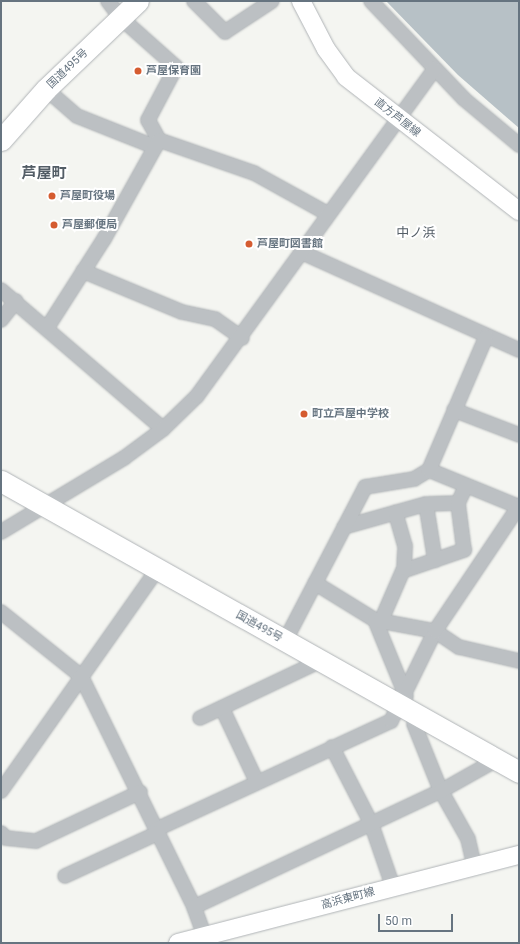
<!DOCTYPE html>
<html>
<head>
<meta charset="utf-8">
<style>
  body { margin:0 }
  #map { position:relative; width:520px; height:944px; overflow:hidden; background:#f4f5f1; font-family:Roboto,"Noto Sans JP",sans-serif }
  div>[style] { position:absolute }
  .water>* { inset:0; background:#b7c1c6 }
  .roads { filter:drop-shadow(0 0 1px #b0b4b7) drop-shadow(0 0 1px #b0b4b7) }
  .minor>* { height:14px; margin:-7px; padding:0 7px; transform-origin:7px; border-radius:7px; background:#bcc0c3 }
  .major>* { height:18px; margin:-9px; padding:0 9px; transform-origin:9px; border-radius:9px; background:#fff }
  .highway>* { height:21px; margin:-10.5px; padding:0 10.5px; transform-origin:10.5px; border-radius:10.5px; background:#fff }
  .dots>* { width:11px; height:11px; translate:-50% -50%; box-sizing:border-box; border:2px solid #fff; border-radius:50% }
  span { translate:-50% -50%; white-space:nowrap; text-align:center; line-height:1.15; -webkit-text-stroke:4px #fff; paint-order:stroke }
  .street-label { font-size:11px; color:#667480 }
  .poi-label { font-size:11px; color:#667480; font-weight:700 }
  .left { translate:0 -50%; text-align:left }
  .quarter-label { font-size:13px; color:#535d66 }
  .district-label { font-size:15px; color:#535d66; font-weight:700 }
  .frame { position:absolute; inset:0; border:2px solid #667480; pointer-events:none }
  .scale { position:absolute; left:378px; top:914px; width:75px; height:18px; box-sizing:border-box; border:2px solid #667480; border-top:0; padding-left:5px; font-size:12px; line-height:14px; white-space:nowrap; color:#667480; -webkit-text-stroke:3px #fff; paint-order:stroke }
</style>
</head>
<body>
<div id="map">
  <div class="water">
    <div style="clip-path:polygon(386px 1px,519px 1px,519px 128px,458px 75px)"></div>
  </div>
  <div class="roads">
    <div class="minor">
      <div style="left:108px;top:1px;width:21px;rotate:53deg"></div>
      <div style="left:121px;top:18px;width:74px;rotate:41.7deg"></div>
      <div style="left:176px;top:67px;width:60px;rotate:117.8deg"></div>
      <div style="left:148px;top:120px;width:23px;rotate:61deg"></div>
      <div style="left:194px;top:1px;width:44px;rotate:45deg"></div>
      <div style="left:225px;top:32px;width:56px;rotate:-33.4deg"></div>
      <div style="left:371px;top:1px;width:135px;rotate:46.5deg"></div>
      <div style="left:464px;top:99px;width:72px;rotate:39.9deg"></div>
      <div style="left:46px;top:89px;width:41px;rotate:41.1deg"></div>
      <div style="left:77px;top:116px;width:84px;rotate:21.7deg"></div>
      <div style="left:301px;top:252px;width:239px;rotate:24.2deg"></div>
      <div style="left:83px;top:271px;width:107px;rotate:22.5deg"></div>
      <div style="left:182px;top:312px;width:34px;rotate:12deg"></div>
      <div style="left:215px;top:319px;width:33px;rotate:35deg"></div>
      <div style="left:1px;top:290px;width:213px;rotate:40.6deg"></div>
      <div style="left:1px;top:320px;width:24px;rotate:-52deg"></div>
      <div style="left:47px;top:328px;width:106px;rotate:-57.4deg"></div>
      <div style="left:104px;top:239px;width:113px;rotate:-60.9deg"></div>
      <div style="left:159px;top:140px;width:101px;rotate:19.2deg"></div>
      <div style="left:254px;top:173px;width:85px;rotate:29deg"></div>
      <div style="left:454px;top:410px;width:70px;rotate:21deg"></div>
      <div style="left:429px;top:470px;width:97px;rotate:22.3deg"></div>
      <div style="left:426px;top:504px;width:57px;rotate:80.9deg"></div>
      <div style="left:344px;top:527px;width:85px;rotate:-15.7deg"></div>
      <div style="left:426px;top:504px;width:32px;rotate:-2deg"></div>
      <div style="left:458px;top:503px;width:19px;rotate:-65deg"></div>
      <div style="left:1px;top:532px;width:144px;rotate:-31deg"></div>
      <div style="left:124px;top:458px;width:49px;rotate:-36.6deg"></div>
      <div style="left:163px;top:429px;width:47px;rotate:-44.1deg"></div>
      <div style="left:197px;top:396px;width:404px;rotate:-54deg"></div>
      <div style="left:403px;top:571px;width:65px;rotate:-19deg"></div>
      <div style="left:464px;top:550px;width:47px;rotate:-97.3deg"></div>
      <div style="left:315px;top:583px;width:70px;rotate:31.7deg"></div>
      <div style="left:375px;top:620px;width:61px;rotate:10.4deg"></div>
      <div style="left:435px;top:631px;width:29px;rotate:34deg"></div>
      <div style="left:459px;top:647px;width:62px;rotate:13.1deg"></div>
      <div style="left:1px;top:612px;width:102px;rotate:38.7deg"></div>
      <div style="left:81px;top:676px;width:257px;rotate:63.9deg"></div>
      <div style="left:194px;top:907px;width:32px;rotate:70deg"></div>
      <div style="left:375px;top:620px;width:82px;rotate:67.8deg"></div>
      <div style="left:381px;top:621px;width:58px;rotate:-66.5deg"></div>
      <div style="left:404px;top:568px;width:22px;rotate:-87deg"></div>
      <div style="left:405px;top:546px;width:35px;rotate:-106deg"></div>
      <div style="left:285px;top:641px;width:174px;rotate:-62.5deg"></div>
      <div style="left:365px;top:487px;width:50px;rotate:-9.3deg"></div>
      <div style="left:414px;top:479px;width:17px;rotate:-31deg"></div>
      <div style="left:429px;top:470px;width:145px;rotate:-66.8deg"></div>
      <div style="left:222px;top:708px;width:82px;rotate:64.7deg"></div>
      <div style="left:419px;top:716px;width:9px;rotate:122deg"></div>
      <div style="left:414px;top:724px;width:72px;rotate:68.1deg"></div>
      <div style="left:441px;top:791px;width:55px;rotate:60.6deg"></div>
      <div style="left:468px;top:839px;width:28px;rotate:77deg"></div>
      <div style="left:200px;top:718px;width:133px;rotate:-25.4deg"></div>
      <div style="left:332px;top:747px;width:85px;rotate:62.8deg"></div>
      <div style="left:371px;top:823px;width:68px;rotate:71deg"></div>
      <div style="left:1px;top:791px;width:271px;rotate:-54.8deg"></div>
      <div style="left:157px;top:829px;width:258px;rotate:-24.8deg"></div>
      <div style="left:391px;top:721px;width:100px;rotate:-63.9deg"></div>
      <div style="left:435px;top:631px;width:151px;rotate:-56.1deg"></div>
      <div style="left:1px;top:833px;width:7px;rotate:45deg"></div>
      <div style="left:6px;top:838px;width:30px;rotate:6deg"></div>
      <div style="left:36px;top:841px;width:115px;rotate:-25.2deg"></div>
      <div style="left:65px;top:876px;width:102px;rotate:-24.8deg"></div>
      <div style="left:194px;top:907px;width:273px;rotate:-25.2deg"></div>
      <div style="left:441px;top:791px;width:63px;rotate:-29.4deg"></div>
    </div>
    <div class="major">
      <div style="left:301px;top:1px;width:54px;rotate:62.5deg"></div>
      <div style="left:326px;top:49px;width:34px;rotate:54deg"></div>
      <div style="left:346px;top:77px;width:219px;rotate:37.8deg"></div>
      <div style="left:178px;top:943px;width:352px;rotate:-14.5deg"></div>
    </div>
    <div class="highway">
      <div style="left:1px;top:140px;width:68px;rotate:-48.6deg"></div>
      <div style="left:46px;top:89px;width:127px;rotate:-43.7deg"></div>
      <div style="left:1px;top:481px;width:594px;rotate:29.33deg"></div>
    </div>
  </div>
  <div class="dots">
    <div style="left:138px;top:71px;background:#d55c31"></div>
    <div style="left:52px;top:196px;background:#d55c31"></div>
    <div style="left:54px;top:225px;background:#d55c31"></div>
    <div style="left:249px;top:244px;background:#d55c31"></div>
    <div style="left:304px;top:414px;background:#d55c31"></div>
  </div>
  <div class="street-label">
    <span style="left:68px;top:69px;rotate:-44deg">国道495号</span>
    <span style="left:397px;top:118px;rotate:38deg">直方芦屋線</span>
    <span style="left:259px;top:627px;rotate:29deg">国道495号</span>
    <span style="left:348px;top:899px;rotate:-15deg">高浜東町線</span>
  </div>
  <div class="poi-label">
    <span class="left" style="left:146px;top:71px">芦屋保育園</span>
    <span class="left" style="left:60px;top:196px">芦屋町役場</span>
    <span class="left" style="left:62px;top:225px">芦屋郵便局</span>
    <span class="left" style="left:257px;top:244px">芦屋町図書館</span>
    <span class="left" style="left:312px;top:414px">町立芦屋中学校</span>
  </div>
  <div class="quarter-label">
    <span style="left:416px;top:233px">中ノ浜</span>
  </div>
  <div class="district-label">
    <span style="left:44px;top:174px">芦屋町</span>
  </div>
  <div class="frame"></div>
  <div class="scale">50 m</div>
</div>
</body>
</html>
